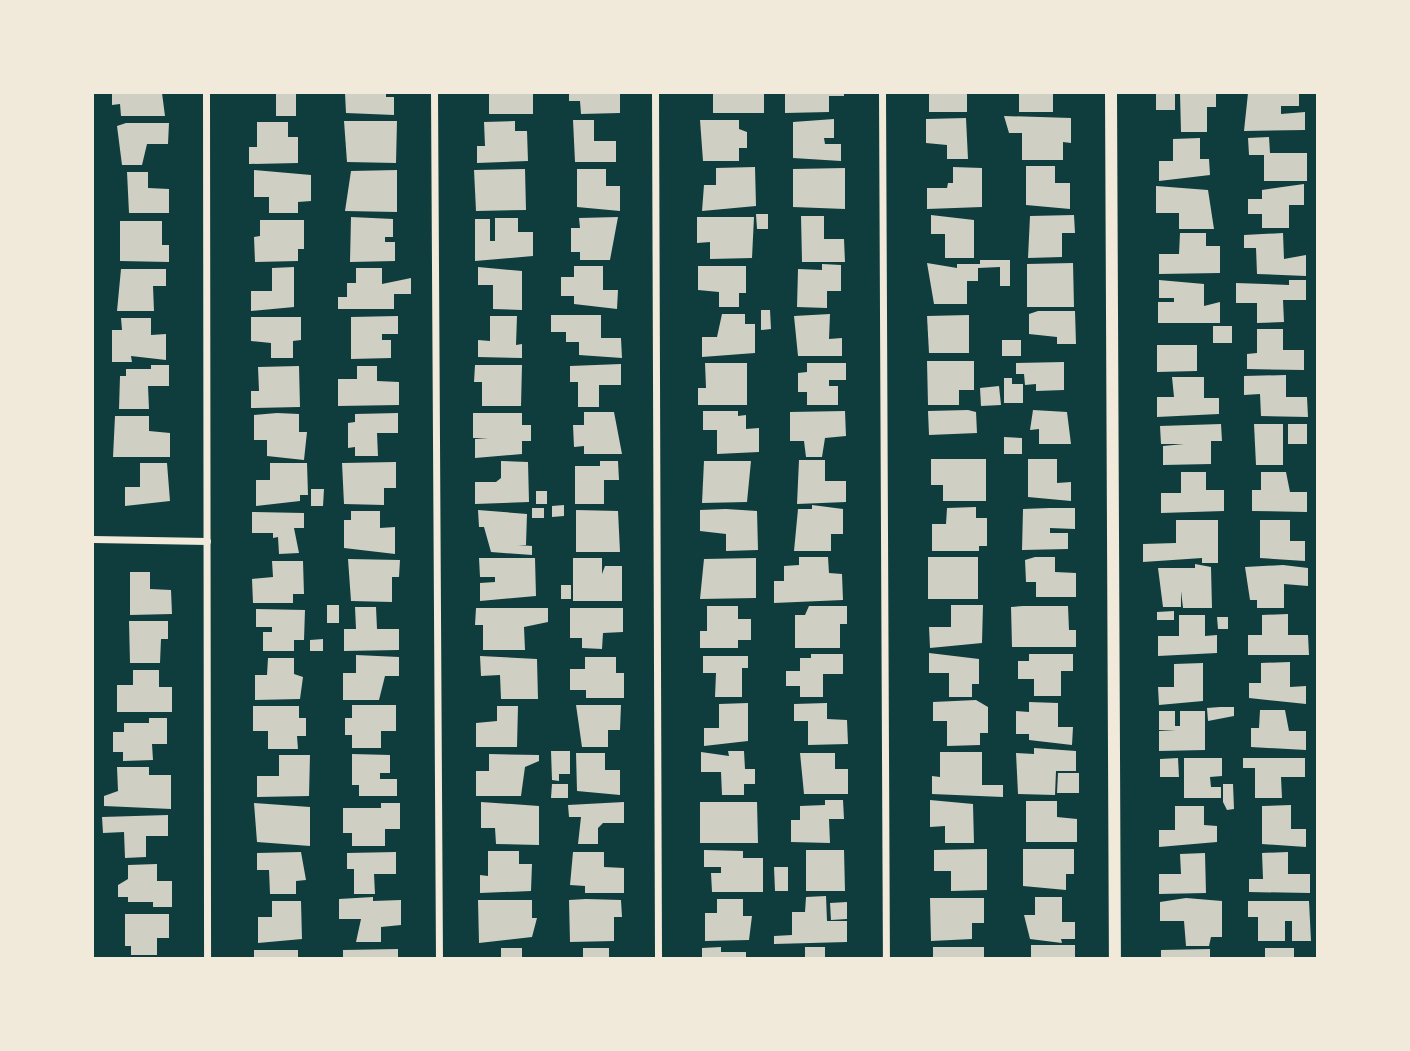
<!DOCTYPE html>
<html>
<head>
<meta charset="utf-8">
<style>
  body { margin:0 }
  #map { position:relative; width:1410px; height:1051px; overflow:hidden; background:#0f3d3e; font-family:"Work Sans",sans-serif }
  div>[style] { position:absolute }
  .building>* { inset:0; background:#cfcfc3 }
  .minor>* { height:7px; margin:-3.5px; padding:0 3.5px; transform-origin:3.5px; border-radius:3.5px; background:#f1e9da }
  .tertiary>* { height:12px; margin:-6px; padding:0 6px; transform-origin:6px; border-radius:6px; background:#f1e9da }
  span { translate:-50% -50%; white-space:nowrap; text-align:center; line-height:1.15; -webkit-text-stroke:6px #f1e9da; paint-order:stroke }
  .frame { position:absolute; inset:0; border:94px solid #f1e9da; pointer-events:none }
</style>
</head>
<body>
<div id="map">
  <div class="building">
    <div style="clip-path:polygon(112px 93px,162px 93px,165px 116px,121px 116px,120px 104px,112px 105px)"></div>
    <div style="clip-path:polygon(276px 93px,296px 93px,296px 116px,276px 116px)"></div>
    <div style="clip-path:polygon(345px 93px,386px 93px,386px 97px,394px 97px,394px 115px,346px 113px)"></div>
    <div style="clip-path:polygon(489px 93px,533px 93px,533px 114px,489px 114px)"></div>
    <div style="clip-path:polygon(569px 93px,620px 93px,620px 113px,581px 114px,580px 101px,569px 101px)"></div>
    <div style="clip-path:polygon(713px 93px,764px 93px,764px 113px,713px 113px)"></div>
    <div style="clip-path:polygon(785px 93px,844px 93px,844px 96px,829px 96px,829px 112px,785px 113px)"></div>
    <div style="clip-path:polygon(936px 93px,967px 93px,967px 112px,929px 112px,929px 94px)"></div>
    <div style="clip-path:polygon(1019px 93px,1053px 93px,1053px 112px,1019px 112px)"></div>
    <div style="clip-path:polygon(1156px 93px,1175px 93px,1175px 110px,1156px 110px)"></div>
    <div style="clip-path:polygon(1180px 93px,1216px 94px,1216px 107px,1207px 107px,1207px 132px,1181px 132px)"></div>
    <div style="clip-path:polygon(1248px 93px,1299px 93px,1299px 106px,1281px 106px,1281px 114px,1305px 112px,1305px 130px,1244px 131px)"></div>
    <div style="clip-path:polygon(1004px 116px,1071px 118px,1071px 143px,1063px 142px,1063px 160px,1022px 160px,1022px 133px,1009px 133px)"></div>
    <div style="clip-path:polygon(966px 118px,968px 159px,947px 159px,947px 145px,926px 143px,926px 119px)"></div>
    <div style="clip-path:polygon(834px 119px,834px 138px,824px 138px,825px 144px,841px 144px,841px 161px,793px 158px,793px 122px)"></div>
    <div style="clip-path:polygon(573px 120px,594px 120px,594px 141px,616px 141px,616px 162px,575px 162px)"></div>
    <div style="clip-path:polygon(700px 120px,739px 120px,739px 129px,747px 132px,747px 148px,739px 148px,739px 161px,703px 161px)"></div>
    <div style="clip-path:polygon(344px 121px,397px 121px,396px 163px,347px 162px)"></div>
    <div style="clip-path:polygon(515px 121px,515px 131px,527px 131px,528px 161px,477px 163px,477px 146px,485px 146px,484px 122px)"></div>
    <div style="clip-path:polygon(257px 122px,288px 122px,288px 137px,298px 137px,298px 163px,249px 164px,249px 147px,257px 147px)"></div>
    <div style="clip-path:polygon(126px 123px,169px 123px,168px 144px,147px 144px,142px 165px,122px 165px,117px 126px)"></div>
    <div style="clip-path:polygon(1269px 137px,1270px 153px,1307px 153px,1307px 181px,1264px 181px,1264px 155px,1249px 155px,1248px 138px)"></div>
    <div style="clip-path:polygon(1200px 138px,1200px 159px,1209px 159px,1210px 175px,1159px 181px,1159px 161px,1173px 161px,1173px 139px)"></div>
    <div style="clip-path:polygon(1026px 166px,1055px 166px,1055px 183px,1070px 183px,1070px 209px,1026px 205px)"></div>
    <div style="clip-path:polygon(755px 167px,756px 206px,702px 211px,704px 185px,716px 185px,716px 168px)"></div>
    <div style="clip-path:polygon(953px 167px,982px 168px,982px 207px,927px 209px,927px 188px,947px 188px,948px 183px,953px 183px)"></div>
    <div style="clip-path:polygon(845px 168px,845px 209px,793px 207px,793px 169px)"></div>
    <div style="clip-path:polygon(525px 169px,526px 210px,476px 211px,474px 170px)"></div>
    <div style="clip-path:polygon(577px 169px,606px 169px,606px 186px,620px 186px,620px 211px,577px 207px)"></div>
    <div style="clip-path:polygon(254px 170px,311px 175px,311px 201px,298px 202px,298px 213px,269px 213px,269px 197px,254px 197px)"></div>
    <div style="clip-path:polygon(397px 170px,397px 212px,345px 211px,351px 171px)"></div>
    <div style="clip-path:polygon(127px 172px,148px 172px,148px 188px,169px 189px,169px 213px,129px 213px)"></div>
    <div style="clip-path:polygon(1304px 184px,1304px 205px,1289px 205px,1289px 228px,1262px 228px,1262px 214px,1248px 214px,1248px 199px,1262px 199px,1262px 190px)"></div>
    <div style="clip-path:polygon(1156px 186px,1208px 190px,1214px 229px,1179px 229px,1179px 213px,1156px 213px)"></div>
    <div style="clip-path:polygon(756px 214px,768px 214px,768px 229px,757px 229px)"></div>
    <div style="clip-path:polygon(931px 215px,974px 220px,974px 258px,945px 258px,945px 234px,931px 234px)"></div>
    <div style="clip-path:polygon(1074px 215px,1075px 233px,1062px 233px,1062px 257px,1028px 258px,1030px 216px)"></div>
    <div style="clip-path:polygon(801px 216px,824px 216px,824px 239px,844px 239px,845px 262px,802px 262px)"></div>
    <div style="clip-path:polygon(351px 217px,393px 219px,393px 237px,385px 237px,385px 242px,395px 242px,395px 261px,350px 262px)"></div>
    <div style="clip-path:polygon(618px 217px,610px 260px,580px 260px,580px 252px,571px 252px,571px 228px,580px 228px,579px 218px)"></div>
    <div style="clip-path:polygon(697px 217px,754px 217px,752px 258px,710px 259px,710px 242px,697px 243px)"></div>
    <div style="clip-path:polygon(495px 218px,518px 218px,518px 232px,533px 232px,533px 256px,475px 261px,475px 219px,490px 219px,490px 241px,495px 241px)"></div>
    <div style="clip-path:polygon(260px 220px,304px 220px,304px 249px,298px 249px,298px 261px,255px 262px,254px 237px,260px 236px)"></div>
    <div style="clip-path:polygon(120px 221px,162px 221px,162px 245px,169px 245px,169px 262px,120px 261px)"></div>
    <div style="clip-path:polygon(1180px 233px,1206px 233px,1206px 246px,1220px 246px,1220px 273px,1159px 274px,1159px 254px,1179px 254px)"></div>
    <div style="clip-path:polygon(1283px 233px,1284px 259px,1306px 255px,1306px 276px,1257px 274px,1256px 248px,1244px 248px,1244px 235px)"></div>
    <div style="clip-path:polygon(980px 260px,1010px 260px,1010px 286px,1000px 286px,1000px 267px,978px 268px,978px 281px,967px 281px,967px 304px,934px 304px,927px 263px,957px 268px,957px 264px,980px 264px)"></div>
    <div style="clip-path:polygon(1073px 263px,1074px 307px,1027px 307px,1027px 264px)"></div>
    <div style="clip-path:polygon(822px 264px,841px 265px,841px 291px,827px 291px,827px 308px,797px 307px,798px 269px,822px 270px)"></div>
    <div style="clip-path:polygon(574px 266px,603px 266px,603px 290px,618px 290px,617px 309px,574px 304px,574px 296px,561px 296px,561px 277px,574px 277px)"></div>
    <div style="clip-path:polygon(698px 266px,746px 266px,746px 293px,739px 293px,739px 307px,719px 307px,719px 292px,698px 290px)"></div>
    <div style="clip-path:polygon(294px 267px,294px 307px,251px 311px,251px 291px,272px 291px,272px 268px)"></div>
    <div style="clip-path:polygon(478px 267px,522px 271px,522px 310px,493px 309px,493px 285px,478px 285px)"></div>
    <div style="clip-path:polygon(356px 268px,382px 268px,382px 284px,411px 278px,411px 294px,394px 294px,394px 309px,338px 309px,338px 297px,347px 297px,347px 283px,356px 283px)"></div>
    <div style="clip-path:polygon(121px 269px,166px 269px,166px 286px,153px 286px,154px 311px,117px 311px)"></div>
    <div style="clip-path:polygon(1159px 280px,1204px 284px,1204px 306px,1220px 302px,1220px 323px,1158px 323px,1158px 302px,1174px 302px,1174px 298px,1159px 298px)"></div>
    <div style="clip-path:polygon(1289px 280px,1306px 280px,1306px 300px,1283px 300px,1284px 322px,1257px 323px,1257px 303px,1236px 303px,1236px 283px,1289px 285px)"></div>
    <div style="clip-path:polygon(761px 310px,770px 310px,771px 329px,761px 330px)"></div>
    <div style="clip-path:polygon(1038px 311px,1075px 311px,1076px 344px,1057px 344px,1057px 337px,1029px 334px,1029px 314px)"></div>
    <div style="clip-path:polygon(722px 314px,745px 314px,745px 324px,755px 324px,755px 353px,702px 357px,702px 337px,717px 337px)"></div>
    <div style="clip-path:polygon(830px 314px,829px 339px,842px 338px,842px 356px,798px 356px,794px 316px)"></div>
    <div style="clip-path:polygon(551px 315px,601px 315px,601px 338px,621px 338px,622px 358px,579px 355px,579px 342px,566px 342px,566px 332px,551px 332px)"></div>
    <div style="clip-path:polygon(969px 315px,969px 353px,929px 353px,927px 316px)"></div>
    <div style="clip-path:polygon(398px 316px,398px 334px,382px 334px,382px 340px,391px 340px,391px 358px,351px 359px,351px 317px)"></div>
    <div style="clip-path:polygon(490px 316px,517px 316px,516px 345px,522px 344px,522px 358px,478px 357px,478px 340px,490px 341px)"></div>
    <div style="clip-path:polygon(251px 317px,301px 317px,301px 340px,293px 341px,293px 358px,271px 358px,271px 343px,251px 341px)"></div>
    <div style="clip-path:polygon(121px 318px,151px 318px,151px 335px,166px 334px,166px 360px,131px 356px,132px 362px,112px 362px,112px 330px,122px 330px)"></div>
    <div style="clip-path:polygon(1213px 326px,1232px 326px,1232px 343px,1213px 343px)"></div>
    <div style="clip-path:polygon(1257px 329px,1283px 329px,1283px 350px,1304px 350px,1304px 370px,1247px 369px,1247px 354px,1257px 353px)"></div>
    <div style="clip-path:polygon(1002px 340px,1021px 340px,1021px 356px,1002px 356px)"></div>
    <div style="clip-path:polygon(1157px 345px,1197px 345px,1197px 371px,1157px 372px)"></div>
    <div style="clip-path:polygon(927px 361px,974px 361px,974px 390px,959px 390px,959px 405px,928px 405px)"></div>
    <div style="clip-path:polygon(1064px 362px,1064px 390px,1036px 391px,1036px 384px,1025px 385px,1024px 374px,1016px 374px,1016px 363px)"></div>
    <div style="clip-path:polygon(705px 363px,747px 363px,747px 405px,698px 405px,698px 388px,706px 388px)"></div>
    <div style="clip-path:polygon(807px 363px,846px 363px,846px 380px,829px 380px,829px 386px,838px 386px,838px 405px,807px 405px,807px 392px,798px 392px,798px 373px,807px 372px)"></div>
    <div style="clip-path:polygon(621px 364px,621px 385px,599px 385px,599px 407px,578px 407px,578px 382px,570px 382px,570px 366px)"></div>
    <div style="clip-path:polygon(151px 365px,169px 365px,169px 386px,148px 386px,149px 409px,119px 409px,120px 376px,126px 376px,126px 369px,151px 369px)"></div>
    <div style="clip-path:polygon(475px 365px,522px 365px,521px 406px,482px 406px,482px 382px,474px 382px)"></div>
    <div style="clip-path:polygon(299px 366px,300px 407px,251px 408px,251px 391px,259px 391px,258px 367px)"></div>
    <div style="clip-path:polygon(357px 366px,377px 366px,377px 381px,399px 382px,399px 405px,338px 406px,338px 379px,357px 379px)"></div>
    <div style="clip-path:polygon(1286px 375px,1286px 397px,1307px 397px,1308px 417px,1261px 416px,1260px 394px,1244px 395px,1244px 376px)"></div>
    <div style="clip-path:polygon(1172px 377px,1204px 377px,1204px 398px,1219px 398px,1219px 414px,1157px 417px,1157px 397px,1174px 397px)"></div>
    <div style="clip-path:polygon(1004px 378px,1012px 378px,1012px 384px,1023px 384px,1023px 403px,1004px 403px)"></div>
    <div style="clip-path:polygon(999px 386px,1001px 405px,981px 406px,980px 388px)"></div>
    <div style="clip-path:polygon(968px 410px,976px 412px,977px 433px,929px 435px,928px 411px)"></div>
    <div style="clip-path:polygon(1033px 410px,1067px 412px,1071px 444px,1039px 444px,1039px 429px,1030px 430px)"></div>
    <div style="clip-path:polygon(703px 411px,738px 411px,738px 416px,746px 415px,746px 429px,759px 428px,759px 452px,717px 454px,717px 430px,703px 430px)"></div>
    <div style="clip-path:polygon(845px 411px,846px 436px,825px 438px,822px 457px,806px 457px,804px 441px,790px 441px,790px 412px)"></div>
    <div style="clip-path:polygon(584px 412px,614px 412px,622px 454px,584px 454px,584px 446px,574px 447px,573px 425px,584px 425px)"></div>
    <div style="clip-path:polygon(277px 413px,299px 414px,299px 432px,307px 432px,304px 460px,267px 456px,267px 440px,254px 440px,254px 415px)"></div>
    <div style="clip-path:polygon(398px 413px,398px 433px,377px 433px,378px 456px,355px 456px,355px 447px,348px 448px,348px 423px,355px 422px,355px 414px)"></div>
    <div style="clip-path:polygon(473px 413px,522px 413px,522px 425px,531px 425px,531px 441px,522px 441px,522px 454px,475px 458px,475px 439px,488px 438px,473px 438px)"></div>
    <div style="clip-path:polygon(115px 416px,149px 416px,149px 431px,170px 433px,170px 457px,113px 457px)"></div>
    <div style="clip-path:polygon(1221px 424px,1222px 441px,1211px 441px,1211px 464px,1163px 465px,1163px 446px,1184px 444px,1161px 444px,1160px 426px)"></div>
    <div style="clip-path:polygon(1254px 424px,1283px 424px,1283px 465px,1256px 465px)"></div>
    <div style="clip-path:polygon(1288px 424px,1307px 424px,1307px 444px,1288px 444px)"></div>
    <div style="clip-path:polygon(1004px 437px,1022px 438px,1022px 454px,1004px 454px)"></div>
    <div style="clip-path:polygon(931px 459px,986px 459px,986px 501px,943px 501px,943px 485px,931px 485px)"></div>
    <div style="clip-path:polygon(1028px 459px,1057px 459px,1057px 483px,1071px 482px,1071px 501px,1028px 497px)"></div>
    <div style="clip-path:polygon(799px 460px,825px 460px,825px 481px,846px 481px,846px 502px,797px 504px)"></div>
    <div style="clip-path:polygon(501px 461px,528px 462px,529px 502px,475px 504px,475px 482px,496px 482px,501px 478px)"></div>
    <div style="clip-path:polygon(600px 461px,618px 461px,619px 480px,604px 480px,604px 504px,575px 504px,575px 466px,600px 466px)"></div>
    <div style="clip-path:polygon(704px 461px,751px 461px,747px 502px,702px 503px)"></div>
    <div style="clip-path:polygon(396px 462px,396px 488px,384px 488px,384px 505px,344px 504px,342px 463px)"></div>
    <div style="clip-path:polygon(140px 463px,167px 463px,170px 501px,125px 506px,125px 487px,140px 487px)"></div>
    <div style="clip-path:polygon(270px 463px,307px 463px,308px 495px,300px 495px,300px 501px,256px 506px,256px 480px,270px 480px)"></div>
    <div style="clip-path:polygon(1181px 472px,1206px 472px,1206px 490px,1224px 490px,1224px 511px,1161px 513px,1161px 493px,1181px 493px)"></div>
    <div style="clip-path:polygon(1261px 472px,1286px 472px,1290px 492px,1307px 492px,1307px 512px,1252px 511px,1252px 490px,1261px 490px)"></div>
    <div style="clip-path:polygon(311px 489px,324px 489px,323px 506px,311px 506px)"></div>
    <div style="clip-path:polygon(536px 491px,547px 491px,547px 504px,536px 504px)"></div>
    <div style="clip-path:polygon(564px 505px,564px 516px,552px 517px,552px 506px)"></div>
    <div style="clip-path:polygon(812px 505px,843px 509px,843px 534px,831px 534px,831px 551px,794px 551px,798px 509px,812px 509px)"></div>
    <div style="clip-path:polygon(976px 507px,976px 518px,987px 518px,987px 546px,979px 546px,979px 551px,932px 551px,932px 524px,946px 524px,947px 508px)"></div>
    <div style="clip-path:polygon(532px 508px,544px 508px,544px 518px,532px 518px)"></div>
    <div style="clip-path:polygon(1049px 508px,1075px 508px,1075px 529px,1050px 528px,1050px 533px,1068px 533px,1068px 549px,1022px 550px,1023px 509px)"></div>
    <div style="clip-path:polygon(726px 509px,757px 511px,758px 550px,726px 551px,726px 534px,700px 531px,700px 510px)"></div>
    <div style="clip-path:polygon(478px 510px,527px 514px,526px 545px,518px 545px,532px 546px,532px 555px,491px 552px,484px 527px,479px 527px)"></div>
    <div style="clip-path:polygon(576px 510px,618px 511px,620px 552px,576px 552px)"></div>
    <div style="clip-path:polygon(351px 511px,380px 511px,380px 528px,395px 527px,395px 554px,344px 548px,344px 520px,351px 520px)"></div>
    <div style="clip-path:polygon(252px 512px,304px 513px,304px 528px,294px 528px,299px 553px,279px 554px,278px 537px,273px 538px,273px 533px,252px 533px)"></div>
    <div style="clip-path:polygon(1176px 520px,1218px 520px,1218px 563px,1202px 563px,1202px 558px,1143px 562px,1143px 544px,1176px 543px)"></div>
    <div style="clip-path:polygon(1260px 520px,1290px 520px,1290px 541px,1305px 541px,1305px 561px,1260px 558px)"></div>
    <div style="clip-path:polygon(799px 557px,828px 557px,829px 573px,842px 574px,843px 600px,774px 603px,774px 581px,784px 581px,784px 566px,799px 565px)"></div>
    <div style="clip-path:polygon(928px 557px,978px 557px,978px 599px,928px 599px)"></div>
    <div style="clip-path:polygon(1035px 557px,1055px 557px,1055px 572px,1076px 573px,1076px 597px,1036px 597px,1036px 582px,1026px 582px,1025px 560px)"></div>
    <div style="clip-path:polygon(479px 558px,535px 558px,536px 596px,480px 601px,480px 583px,495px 582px,495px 577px,480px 577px)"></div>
    <div style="clip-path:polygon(573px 558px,602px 558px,602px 574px,605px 566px,622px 566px,622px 601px,573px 601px)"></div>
    <div style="clip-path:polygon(756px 558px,756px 598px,700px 599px,704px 559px)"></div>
    <div style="clip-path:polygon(348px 559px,400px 560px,399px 577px,392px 577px,392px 602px,351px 601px)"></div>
    <div style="clip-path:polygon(272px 561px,303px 561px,304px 594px,293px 594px,293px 603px,253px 603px,252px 579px,273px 577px)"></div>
    <div style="clip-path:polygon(1195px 564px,1211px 567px,1212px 608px,1183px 608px,1181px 591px,1181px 607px,1163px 607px,1158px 568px,1195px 568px)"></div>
    <div style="clip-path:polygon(1283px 565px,1308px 568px,1308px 586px,1284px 584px,1284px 608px,1257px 608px,1257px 600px,1250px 600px,1245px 567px)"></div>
    <div style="clip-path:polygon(130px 572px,150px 572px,150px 589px,171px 590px,172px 614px,130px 615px)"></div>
    <div style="clip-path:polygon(561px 585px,571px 585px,571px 599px,561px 599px)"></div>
    <div style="clip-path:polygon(327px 605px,339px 605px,339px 623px,327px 623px)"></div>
    <div style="clip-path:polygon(951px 605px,983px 605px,982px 643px,930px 648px,929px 627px,951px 627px)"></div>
    <div style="clip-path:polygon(707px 606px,738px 606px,738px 619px,751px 619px,751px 640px,738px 640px,738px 648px,700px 648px,700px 631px,707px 631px)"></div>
    <div style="clip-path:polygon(809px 606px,847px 606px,847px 624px,840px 624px,840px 648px,795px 648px,795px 615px,805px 615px)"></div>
    <div style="clip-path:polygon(1023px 606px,1068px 606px,1069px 630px,1076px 630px,1076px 647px,1012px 647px,1011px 607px)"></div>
    <div style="clip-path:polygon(355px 607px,376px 607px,377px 629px,399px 629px,399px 650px,344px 651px,344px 629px,356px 629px)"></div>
    <div style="clip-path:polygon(476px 608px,548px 608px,548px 622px,524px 627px,525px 650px,483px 650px,483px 625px,475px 625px)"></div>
    <div style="clip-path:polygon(570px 608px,623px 608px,623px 632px,603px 633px,602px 649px,582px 648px,582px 638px,570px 638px)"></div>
    <div style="clip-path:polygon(256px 609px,305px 610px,304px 640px,294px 640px,294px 651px,263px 651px,263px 632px,272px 632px,272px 627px,256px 627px)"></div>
    <div style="clip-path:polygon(1174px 611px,1174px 620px,1157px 620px,1157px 612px)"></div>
    <div style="clip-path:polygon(1288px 614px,1288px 635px,1308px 635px,1309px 655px,1248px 655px,1248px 635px,1262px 635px,1262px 615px)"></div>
    <div style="clip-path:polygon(1179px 615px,1205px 615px,1205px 636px,1217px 635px,1217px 653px,1158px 656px,1158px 636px,1179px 636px)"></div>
    <div style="clip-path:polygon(1217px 617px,1228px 617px,1228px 629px,1218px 629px)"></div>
    <div style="clip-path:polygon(129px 621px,168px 621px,168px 639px,161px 639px,160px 663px,130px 663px)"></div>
    <div style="clip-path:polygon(323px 639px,323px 651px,310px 651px,310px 640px)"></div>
    <div style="clip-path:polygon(929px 653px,979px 659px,979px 684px,972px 684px,972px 697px,949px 697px,949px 673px,929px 673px)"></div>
    <div style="clip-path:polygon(811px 654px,843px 654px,843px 674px,823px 674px,823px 697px,800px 697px,800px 686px,786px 686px,786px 671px,800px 671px,800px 658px,811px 658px)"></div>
    <div style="clip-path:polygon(1029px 654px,1073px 654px,1073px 671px,1061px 671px,1061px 696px,1034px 696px,1034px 679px,1018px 679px,1018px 661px,1029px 661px)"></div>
    <div style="clip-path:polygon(356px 655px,399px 657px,399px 676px,385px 676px,379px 700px,343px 700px,343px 673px,356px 673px)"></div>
    <div style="clip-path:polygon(480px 656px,537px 659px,538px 699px,501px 699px,500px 675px,481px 676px)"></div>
    <div style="clip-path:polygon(703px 656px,748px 656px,748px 668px,742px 668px,742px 697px,715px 697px,716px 673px,703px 673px)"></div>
    <div style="clip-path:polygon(585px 657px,616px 657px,616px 673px,624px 673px,624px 698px,586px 698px,586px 690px,570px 690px,570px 669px,585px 669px)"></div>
    <div style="clip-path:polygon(268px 658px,294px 658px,294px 674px,303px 677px,300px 699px,255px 700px,255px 675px,267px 675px)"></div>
    <div style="clip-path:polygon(1290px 662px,1290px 687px,1306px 686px,1306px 704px,1249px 698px,1249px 683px,1261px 683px,1261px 663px)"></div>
    <div style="clip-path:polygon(1203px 663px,1203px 701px,1159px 705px,1158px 687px,1174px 687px,1174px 664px)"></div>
    <div style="clip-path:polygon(133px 670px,159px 670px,159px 687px,172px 687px,172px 712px,117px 712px,117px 685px,133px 685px)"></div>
    <div style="clip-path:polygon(976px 700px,988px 707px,988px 733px,980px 733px,980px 745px,947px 746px,947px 721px,933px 721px,933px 702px)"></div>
    <div style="clip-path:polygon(1029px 702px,1058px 703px,1058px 727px,1073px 727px,1072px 745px,1029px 740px,1029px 734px,1016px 734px,1016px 711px,1029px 712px)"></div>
    <div style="clip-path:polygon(748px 703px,748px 741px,704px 746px,704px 728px,719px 728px,719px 704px)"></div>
    <div style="clip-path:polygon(827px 703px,827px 719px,847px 720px,848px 744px,808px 745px,808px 721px,794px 721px,794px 704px)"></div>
    <div style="clip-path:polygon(352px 705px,396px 705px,396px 731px,381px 731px,381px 748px,352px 748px,352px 735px,345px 735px,345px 718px,352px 718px)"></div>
    <div style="clip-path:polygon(576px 705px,621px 705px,620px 730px,608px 730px,608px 747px,582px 747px)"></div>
    <div style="clip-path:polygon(253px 706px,299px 706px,299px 718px,306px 718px,306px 736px,297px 736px,298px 749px,268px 749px,268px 731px,253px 731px)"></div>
    <div style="clip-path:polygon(497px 706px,518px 706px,517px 747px,476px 747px,476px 723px,497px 721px)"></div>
    <div style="clip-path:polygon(1220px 707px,1234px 707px,1234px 716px,1208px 721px,1207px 708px)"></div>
    <div style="clip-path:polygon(1260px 710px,1285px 710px,1289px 731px,1306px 731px,1306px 750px,1251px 747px,1251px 728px,1259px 728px)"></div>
    <div style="clip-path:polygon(1159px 711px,1175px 711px,1175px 726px,1180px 726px,1180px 711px,1205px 711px,1205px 750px,1159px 751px,1159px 731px,1176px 731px,1159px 730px)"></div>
    <div style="clip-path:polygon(149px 718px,167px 718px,167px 744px,152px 744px,153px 760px,123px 761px,123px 752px,113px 752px,113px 732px,124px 732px,124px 723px,149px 723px)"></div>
    <div style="clip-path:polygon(1034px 748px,1076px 751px,1076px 771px,1056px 771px,1055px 795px,1018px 794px,1016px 753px,1034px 754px)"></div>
    <div style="clip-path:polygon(551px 751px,570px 751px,570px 774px,559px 774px,559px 781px,552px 780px)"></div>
    <div style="clip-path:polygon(728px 751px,744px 751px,745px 769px,755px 769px,755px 784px,744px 784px,744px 795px,722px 795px,721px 772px,701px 772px,701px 752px,729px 756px)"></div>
    <div style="clip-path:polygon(940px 752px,982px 752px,982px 785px,1003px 785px,1003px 797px,932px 794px,932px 776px,940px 777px)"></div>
    <div style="clip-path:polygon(576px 753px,605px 753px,605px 770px,620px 770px,620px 795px,577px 791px)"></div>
    <div style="clip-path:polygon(800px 753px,835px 753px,835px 769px,848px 769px,848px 794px,804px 794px)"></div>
    <div style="clip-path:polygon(352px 754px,390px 755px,390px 773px,380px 773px,380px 779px,397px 779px,397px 796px,359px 796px,359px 785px,352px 785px)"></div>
    <div style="clip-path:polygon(489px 754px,539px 755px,539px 761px,525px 767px,521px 796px,476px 796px,476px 771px,489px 771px)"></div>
    <div style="clip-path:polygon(279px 755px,310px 755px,309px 796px,257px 797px,257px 776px,279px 776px)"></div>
    <div style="clip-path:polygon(1178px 758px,1179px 777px,1160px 777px,1160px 759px)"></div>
    <div style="clip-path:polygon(1184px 758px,1222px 758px,1222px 776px,1210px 777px,1211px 787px,1221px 787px,1221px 798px,1184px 798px)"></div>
    <div style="clip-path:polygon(1243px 758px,1305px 758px,1305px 777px,1281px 777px,1282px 798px,1255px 798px,1255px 768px,1243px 768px)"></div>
    <div style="clip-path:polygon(117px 767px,149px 767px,149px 775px,171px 775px,171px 809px,104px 806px,104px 796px,118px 791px)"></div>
    <div style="clip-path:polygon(1058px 773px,1079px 773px,1079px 793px,1057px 793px)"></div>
    <div style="clip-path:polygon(552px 784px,568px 784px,568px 798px,551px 798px)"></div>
    <div style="clip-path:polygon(1223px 784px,1233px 784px,1234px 809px,1227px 810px,1223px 802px)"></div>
    <div style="clip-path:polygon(825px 800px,843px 800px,844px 819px,829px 819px,830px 843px,791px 842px,791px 820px,800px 820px,800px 806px,825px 805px)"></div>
    <div style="clip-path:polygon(930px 800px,973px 804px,974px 843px,945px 843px,945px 826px,930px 827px)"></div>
    <div style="clip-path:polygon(1026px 801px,1057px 801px,1057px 817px,1077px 819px,1077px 842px,1026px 842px)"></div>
    <div style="clip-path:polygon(481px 802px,539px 806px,539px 845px,496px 844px,495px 828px,481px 828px)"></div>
    <div style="clip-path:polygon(624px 802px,624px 823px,603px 823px,598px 828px,598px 844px,578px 844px,581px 817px,569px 817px,568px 805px)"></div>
    <div style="clip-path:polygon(700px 802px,757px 802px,758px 843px,700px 843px)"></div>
    <div style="clip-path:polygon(254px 803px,310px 807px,310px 846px,257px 842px)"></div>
    <div style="clip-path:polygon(381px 803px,400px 803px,400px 829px,385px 829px,385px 846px,352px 846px,352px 833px,343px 833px,343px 808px,381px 808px)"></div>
    <div style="clip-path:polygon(1291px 805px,1291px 829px,1306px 829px,1306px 847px,1262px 844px,1262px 806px)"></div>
    <div style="clip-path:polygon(1175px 806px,1204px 806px,1204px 825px,1217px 826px,1217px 842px,1159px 847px,1159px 830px,1175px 830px)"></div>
    <div style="clip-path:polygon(168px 815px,168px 836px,146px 836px,146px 857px,125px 858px,124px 832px,103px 833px,102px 817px)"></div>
    <div style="clip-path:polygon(987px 849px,987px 890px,951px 891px,951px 871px,934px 871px,934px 850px)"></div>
    <div style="clip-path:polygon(1023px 849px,1074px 849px,1074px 874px,1066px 874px,1066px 890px,1023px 886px)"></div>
    <div style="clip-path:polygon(704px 850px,743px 851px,743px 858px,763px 858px,763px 892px,712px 892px,711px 873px,721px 873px,721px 867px,704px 867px)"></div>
    <div style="clip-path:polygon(806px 850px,844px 850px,845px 891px,806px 891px)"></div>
    <div style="clip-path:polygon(488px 851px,519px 851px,519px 864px,532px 864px,531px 891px,480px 893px,480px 875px,488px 876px)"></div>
    <div style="clip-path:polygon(301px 852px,306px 880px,296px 881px,296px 894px,270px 894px,269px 870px,257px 870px,257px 853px)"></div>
    <div style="clip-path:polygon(396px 852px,396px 874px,374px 874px,375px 894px,354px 894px,354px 869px,347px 869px,347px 853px)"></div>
    <div style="clip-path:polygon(573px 852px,604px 852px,604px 867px,624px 868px,624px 893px,585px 893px,585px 886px,570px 885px)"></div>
    <div style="clip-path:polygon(1288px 852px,1288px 874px,1310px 874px,1310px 893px,1249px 892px,1249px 879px,1263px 879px,1262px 853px)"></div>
    <div style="clip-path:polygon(1205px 853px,1206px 893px,1159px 894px,1159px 874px,1181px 874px,1180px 854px)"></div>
    <div style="clip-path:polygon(157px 864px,157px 881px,172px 881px,172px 907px,153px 907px,153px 902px,128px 902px,128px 897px,118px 897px,118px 885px,128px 879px,128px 865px)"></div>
    <div style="clip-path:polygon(774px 867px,788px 867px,788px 891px,775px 891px)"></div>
    <div style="clip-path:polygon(826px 896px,827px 921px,847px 921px,847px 942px,774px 944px,774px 936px,792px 935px,792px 912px,805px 912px,806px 897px)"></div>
    <div style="clip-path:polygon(373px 897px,373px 901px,401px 900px,401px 925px,381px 927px,381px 942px,356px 942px,361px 919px,339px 919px,339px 899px)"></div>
    <div style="clip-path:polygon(1035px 897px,1062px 897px,1062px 922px,1075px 922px,1075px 939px,1061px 939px,1062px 943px,1030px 939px,1024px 915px,1035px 915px)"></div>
    <div style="clip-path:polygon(930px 898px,984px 898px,984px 923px,972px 923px,972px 939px,931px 941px)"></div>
    <div style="clip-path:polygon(1186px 898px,1222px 901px,1222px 937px,1211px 937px,1209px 946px,1186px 946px,1184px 921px,1160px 921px,1160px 902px)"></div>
    <div style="clip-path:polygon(586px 899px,621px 900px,622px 917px,614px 917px,614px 941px,570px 942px,569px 900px)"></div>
    <div style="clip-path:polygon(717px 899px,743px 899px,743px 916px,752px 916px,749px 940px,705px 941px,705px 913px,717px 913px)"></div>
    <div style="clip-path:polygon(478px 900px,532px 900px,532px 918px,537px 918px,532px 937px,479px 943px)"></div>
    <div style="clip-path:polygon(272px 901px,301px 901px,302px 939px,258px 943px,258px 917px,272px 917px)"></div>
    <div style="clip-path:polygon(1248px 901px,1309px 901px,1311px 941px,1292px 941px,1292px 921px,1285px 921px,1285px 941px,1258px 941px,1258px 917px,1248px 917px)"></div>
    <div style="clip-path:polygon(847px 902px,847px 919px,831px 920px,830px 903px)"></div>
    <div style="clip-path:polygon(125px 914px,169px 914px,169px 938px,157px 938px,157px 955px,131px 955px,131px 946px,125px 946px)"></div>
    <div style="clip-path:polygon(1031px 945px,1075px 945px,1075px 958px,1031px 958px)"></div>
    <div style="clip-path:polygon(721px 947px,721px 952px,746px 952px,746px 958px,702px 958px,702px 948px)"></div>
    <div style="clip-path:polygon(805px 947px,825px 947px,825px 958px,805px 958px)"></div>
    <div style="clip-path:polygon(933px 947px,984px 947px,984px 958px,933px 958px)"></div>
    <div style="clip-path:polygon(501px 948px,522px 948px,522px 958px,501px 958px)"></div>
    <div style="clip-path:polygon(583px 948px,609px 948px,609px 958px,583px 958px)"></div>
    <div style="clip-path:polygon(1265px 948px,1294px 948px,1294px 958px,1265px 958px)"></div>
    <div style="clip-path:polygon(398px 949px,398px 958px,343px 958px,343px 950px)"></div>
    <div style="clip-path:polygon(1210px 949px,1210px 958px,1161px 958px,1161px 950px)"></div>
    <div style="clip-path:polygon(254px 950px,298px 950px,298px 958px,254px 958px)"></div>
  </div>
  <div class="minor">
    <div style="left:206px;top:93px;width:865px;rotate:89.93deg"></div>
    <div style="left:434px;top:93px;width:865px;rotate:89.67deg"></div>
    <div style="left:655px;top:93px;width:865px;rotate:89.8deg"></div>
    <div style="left:882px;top:93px;width:865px;rotate:89.74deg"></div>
    <div style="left:93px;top:539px;width:114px;rotate:1deg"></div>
  </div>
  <div class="tertiary">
    <div style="left:1111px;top:93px;width:865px;rotate:89.74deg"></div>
  </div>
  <div class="frame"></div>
</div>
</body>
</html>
